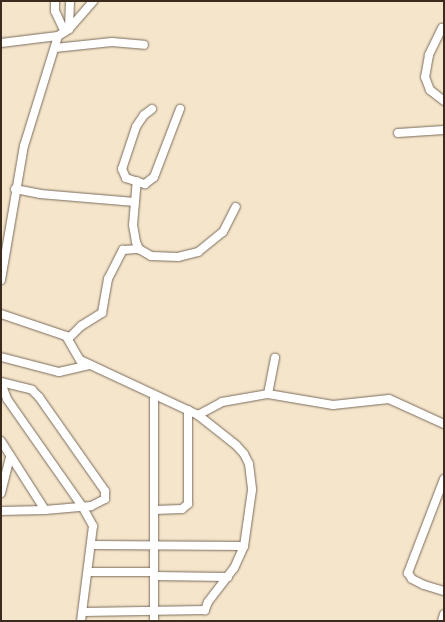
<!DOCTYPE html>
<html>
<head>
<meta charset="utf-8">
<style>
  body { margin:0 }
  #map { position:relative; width:445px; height:622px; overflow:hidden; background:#f4e5cb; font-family:Mali,sans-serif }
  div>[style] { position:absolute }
  .roads { filter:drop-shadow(0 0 1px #7c6b5b) drop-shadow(0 0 1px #7c6b5b) }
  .street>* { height:8px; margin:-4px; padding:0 4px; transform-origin:4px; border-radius:4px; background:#fff }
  span { translate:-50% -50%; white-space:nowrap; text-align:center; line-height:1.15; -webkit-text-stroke:4px #fbf7ec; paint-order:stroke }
  .frame { position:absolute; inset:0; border:2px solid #3b2a1e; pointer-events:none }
</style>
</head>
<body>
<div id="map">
  <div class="roads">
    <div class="street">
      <div style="left:55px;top:1px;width:10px;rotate:90deg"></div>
      <div style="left:55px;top:11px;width:23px;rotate:65deg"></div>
      <div style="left:442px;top:28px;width:30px;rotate:116deg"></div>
      <div style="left:429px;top:55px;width:22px;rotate:100deg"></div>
      <div style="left:425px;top:77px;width:14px;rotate:69deg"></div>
      <div style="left:430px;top:90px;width:18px;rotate:38deg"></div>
      <div style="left:69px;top:29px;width:28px;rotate:-88deg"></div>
      <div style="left:1px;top:43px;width:57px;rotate:-7deg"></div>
      <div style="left:58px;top:36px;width:13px;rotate:-32deg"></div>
      <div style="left:69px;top:29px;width:37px;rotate:-49deg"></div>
      <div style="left:55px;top:48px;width:57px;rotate:-6deg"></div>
      <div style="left:112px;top:42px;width:32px;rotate:5deg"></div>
      <div style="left:152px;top:109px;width:10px;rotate:143deg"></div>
      <div style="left:144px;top:115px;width:14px;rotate:124deg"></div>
      <div style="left:136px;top:127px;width:44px;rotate:108.4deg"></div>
      <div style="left:122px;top:169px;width:10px;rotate:66deg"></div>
      <div style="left:126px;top:178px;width:20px;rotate:18deg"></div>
      <div style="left:145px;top:184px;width:11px;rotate:-38deg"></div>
      <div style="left:154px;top:177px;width:73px;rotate:-69.1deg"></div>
      <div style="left:398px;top:133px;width:46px;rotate:-3.7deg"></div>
      <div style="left:15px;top:189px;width:25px;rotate:11deg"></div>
      <div style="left:40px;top:194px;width:95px;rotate:4.8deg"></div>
      <div style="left:135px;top:202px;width:21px;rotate:-85deg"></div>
      <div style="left:135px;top:202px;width:23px;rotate:95deg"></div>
      <div style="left:133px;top:225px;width:17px;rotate:80deg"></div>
      <div style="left:136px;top:242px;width:8px;rotate:67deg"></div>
      <div style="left:139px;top:249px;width:14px;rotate:30deg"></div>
      <div style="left:151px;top:256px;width:27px;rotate:2deg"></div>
      <div style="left:178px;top:257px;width:21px;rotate:-14deg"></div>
      <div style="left:198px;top:252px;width:32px;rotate:-39deg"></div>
      <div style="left:223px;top:232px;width:28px;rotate:-63deg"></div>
      <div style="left:1px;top:280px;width:136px;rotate:-80.3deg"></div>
      <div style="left:24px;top:146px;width:115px;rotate:-72.8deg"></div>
      <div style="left:1px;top:314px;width:69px;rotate:18.7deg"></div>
      <div style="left:66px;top:336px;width:28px;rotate:60deg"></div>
      <div style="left:80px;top:360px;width:130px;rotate:25deg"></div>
      <div style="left:198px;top:415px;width:48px;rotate:38.3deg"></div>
      <div style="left:236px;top:445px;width:12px;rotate:48deg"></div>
      <div style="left:244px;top:454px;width:11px;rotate:63deg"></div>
      <div style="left:249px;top:464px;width:26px;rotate:83deg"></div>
      <div style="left:252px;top:490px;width:57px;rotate:98.1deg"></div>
      <div style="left:244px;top:546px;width:24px;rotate:114deg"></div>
      <div style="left:234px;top:568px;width:43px;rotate:127.4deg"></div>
      <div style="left:208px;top:602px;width:9px;rotate:111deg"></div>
      <div style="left:205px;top:610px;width:122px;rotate:179.1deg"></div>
      <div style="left:69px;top:338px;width:17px;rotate:-45deg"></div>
      <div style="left:81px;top:326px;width:25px;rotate:-32deg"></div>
      <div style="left:102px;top:313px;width:35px;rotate:-80deg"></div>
      <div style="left:108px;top:279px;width:33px;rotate:-63deg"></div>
      <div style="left:123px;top:250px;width:16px;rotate:-4deg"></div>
      <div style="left:1px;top:357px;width:60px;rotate:14.5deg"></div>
      <div style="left:59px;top:372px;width:32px;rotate:-13deg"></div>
      <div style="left:1px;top:382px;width:32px;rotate:14deg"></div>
      <div style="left:32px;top:390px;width:10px;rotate:45deg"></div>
      <div style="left:39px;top:397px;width:115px;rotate:54.9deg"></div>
      <div style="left:105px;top:491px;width:8px;rotate:90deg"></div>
      <div style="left:105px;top:499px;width:16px;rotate:153deg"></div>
      <div style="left:91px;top:506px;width:46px;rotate:175deg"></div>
      <div style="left:45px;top:510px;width:82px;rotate:-122.5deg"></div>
      <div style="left:1px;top:383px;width:17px;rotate:69deg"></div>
      <div style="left:7px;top:399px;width:131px;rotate:55deg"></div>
      <div style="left:82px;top:506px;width:23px;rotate:61deg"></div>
      <div style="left:93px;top:526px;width:96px;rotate:97.2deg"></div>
      <div style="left:268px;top:394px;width:37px;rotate:-79deg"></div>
      <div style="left:154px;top:395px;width:226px;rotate:90deg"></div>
      <div style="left:198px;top:415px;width:27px;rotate:-28deg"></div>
      <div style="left:222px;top:402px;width:47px;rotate:-9.9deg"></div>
      <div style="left:268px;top:394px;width:66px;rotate:9.6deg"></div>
      <div style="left:333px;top:405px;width:56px;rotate:-6.1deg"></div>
      <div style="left:389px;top:399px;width:60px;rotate:24.4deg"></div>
      <div style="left:444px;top:479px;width:101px;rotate:111deg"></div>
      <div style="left:408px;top:573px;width:7px;rotate:56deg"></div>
      <div style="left:412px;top:579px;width:13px;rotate:27deg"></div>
      <div style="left:424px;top:585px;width:21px;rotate:17deg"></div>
      <div style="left:1px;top:493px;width:38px;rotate:-76deg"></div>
      <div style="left:155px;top:510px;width:27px;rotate:-2deg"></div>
      <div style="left:182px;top:509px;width:8px;rotate:-40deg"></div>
      <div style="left:188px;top:504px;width:94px;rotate:-90deg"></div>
      <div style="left:1px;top:511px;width:44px;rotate:-1.3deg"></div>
      <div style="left:93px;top:545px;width:151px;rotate:0.4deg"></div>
      <div style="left:89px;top:572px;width:65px"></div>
      <div style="left:154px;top:576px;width:74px;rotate:0.8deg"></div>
      <div style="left:442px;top:621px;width:7px;rotate:-74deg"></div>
    </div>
  </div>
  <div class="frame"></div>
</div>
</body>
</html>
